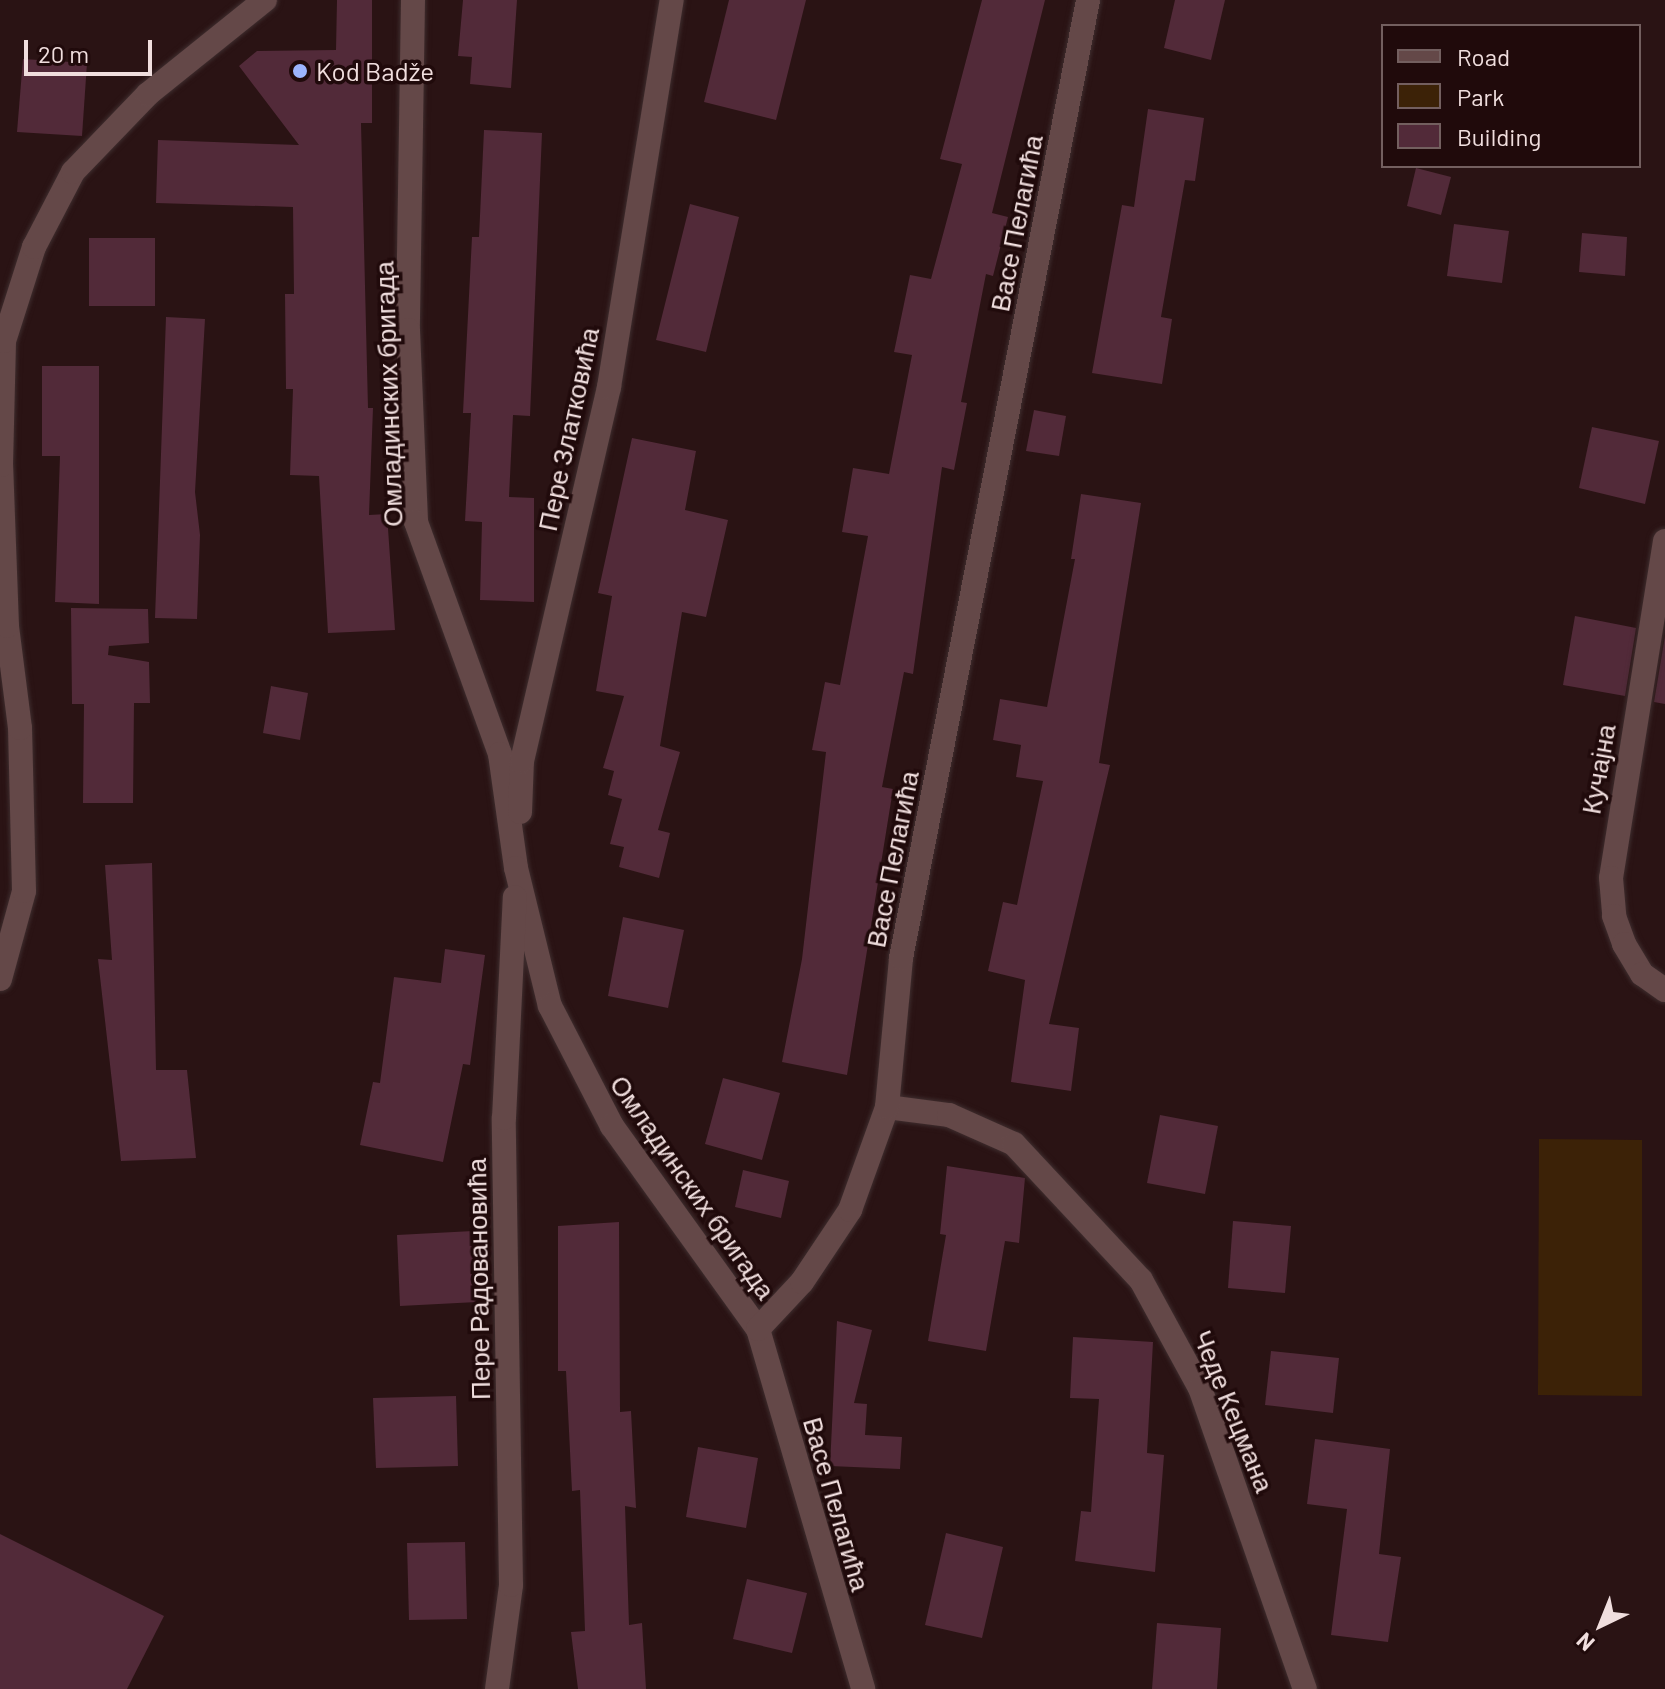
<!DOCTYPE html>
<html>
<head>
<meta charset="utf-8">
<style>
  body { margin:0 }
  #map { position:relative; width:1665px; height:1689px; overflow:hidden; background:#2a1314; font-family:Barlow,sans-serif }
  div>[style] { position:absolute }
  .green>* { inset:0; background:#3c2207 }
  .building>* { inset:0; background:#522a39 }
  .roads { filter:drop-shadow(0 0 2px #3e2d2e) drop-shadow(0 0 2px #3e2d2e) }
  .minor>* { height:24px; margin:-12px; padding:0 12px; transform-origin:12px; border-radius:12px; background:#644848 }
  .dots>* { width:22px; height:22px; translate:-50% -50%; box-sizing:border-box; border:4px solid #200a0b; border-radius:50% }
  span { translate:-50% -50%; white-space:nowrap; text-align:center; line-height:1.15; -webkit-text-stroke:7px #200a0b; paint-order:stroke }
  .poi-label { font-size:26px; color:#f0dede }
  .left { translate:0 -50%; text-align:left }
  .street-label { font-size:26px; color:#f0dede }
  .legend { position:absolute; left:1381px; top:24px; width:260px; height:144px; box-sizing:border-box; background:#200a0b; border:2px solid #735f5f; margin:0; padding:10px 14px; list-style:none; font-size:24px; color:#f0dede }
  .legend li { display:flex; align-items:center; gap:16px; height:40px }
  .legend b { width:40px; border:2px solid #735f5f }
  .north { position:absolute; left:1561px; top:1585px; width:80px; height:80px; -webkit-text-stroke:6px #200a0b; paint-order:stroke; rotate:223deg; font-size:22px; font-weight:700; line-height:32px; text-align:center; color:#f0dede }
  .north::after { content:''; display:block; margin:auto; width:28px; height:36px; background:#f0dede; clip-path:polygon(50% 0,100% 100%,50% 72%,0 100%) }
  .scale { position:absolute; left:24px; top:40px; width:128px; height:36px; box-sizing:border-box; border:4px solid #f0dede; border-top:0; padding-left:10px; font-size:24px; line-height:28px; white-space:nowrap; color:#f0dede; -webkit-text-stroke:6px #200a0b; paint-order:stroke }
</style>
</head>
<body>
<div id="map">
  <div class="green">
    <div style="clip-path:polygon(1539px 1139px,1642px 1140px,1642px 1396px,1538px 1395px)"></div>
  </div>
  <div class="building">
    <div style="clip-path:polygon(337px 0,372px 0,372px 123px,361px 123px,368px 408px,373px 408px,369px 515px,387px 514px,395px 630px,328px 633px,319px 476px,290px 475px,293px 389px,286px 389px,285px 294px,294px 294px,293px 207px,156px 203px,158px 140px,299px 145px,239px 66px,257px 51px,336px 50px)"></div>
    <div style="clip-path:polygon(463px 0,517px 0,511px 88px,470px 84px,472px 57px,458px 56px)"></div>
    <div style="clip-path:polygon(729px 0,806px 0,776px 120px,704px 102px)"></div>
    <div style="clip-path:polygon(982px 0,1045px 0,992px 213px,1008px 217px,993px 276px,986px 274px,961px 402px,967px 403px,954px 470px,942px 467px,913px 674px,904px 672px,882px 787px,893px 789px,847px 1075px,782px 1062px,802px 959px,826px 752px,812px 750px,825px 682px,840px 685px,868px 536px,842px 532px,853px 468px,889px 474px,912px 355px,894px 352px,910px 275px,931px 279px,962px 164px,940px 159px)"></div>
    <div style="clip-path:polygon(1175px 0,1225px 0,1211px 60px,1164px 48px)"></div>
    <div style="clip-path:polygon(23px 59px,87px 63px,82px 136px,17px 132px)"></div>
    <div style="clip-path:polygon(1148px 109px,1204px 118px,1195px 181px,1185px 180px,1161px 317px,1172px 319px,1162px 384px,1092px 373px,1122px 205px,1134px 207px)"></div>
    <div style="clip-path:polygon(484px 130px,542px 133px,530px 416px,513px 415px,509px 497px,534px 498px,534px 602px,480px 600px,482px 522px,465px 521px,471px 413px,463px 413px,472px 237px,479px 237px)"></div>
    <div style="clip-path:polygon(1416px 168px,1451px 177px,1441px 215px,1407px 206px)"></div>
    <div style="clip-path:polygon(690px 204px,739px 217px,706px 352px,656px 340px)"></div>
    <div style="clip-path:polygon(1454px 224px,1509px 231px,1502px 283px,1447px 276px)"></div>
    <div style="clip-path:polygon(1582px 233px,1627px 237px,1625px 276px,1579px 272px)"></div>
    <div style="clip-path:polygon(89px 238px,155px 238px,155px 306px,89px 306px)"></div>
    <div style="clip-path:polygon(166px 317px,205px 319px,195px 492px,200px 535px,197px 619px,155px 618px)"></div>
    <div style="clip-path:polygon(42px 366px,99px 366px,99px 604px,55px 602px,60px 456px,42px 456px)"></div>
    <div style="clip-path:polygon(1034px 410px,1066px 416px,1059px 456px,1026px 451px)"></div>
    <div style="clip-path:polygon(1592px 427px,1659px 441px,1645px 504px,1579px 488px)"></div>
    <div style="clip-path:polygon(632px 438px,696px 451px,685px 510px,728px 520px,706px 617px,682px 612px,660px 746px,680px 752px,658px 830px,670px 833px,659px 878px,619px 867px,624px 847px,610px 844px,622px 799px,608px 795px,614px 771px,603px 768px,624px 696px,596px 691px,612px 596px,598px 593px)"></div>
    <div style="clip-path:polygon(1081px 494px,1141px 503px,1099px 763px,1110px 765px,1049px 1024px,1079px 1028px,1071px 1091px,1011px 1082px,1025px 980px,988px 971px,1003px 902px,1017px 905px,1043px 781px,1016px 777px,1021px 745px,993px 740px,1000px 699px,1047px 707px,1075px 559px,1071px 559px)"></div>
    <div style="clip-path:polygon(71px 608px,148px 609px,149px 643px,109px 646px,108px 655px,149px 662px,150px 703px,134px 703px,133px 803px,83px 803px,84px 704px,72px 704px)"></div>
    <div style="clip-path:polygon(1575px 616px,1636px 628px,1625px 696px,1563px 685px)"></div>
    <div style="clip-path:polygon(1665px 636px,1665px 704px,1654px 702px)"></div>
    <div style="clip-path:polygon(271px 686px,308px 693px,300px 740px,263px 733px)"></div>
    <div style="clip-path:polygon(152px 863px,156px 1070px,187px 1070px,196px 1158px,121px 1161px,98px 959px,112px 960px,105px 865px)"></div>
    <div style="clip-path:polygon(623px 917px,684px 930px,668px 1008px,608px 996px)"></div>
    <div style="clip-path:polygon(445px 949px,485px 955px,470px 1065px,463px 1064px,443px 1162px,360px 1145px,373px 1082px,380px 1083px,394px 977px,441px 983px)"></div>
    <div style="clip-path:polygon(723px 1078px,780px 1093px,762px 1160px,705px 1144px)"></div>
    <div style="clip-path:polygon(1160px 1115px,1218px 1126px,1205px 1194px,1147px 1183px)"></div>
    <div style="clip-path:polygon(947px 1166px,1025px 1178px,1019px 1243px,1005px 1241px,986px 1351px,928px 1341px,946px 1235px,940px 1234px)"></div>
    <div style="clip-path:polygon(743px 1170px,789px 1181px,781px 1218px,735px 1207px)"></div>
    <div style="clip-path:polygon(1233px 1221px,1291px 1226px,1285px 1293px,1228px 1288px)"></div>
    <div style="clip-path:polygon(619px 1222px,620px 1412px,631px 1411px,636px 1508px,625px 1506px,629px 1625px,642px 1623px,646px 1689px,578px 1689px,571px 1632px,585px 1631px,580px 1490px,572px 1491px,566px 1371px,558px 1371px,558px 1226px)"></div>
    <div style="clip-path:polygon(473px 1231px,477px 1302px,400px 1306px,397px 1235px)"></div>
    <div style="clip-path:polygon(837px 1321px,872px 1330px,854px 1403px,867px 1404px,865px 1435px,902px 1437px,900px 1469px,830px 1466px)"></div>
    <div style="clip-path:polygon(1073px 1337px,1153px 1342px,1147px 1453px,1164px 1455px,1155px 1572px,1075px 1561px,1081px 1511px,1091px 1512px,1099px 1399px,1070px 1398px)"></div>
    <div style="clip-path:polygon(1271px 1351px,1339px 1358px,1333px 1413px,1265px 1405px)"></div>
    <div style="clip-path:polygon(456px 1396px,458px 1466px,376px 1468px,373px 1398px)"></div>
    <div style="clip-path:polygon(1315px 1439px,1390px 1449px,1379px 1554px,1401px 1557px,1388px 1642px,1331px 1635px,1347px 1509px,1307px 1504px)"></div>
    <div style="clip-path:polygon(698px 1447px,758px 1458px,746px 1528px,686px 1517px)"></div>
    <div style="clip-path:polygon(946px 1533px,1003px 1547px,982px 1638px,925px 1625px)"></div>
    <div style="clip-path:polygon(0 1534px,164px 1616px,127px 1689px,0 1689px)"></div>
    <div style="clip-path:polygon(465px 1542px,467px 1619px,409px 1620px,407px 1543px)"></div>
    <div style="clip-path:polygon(747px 1579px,807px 1593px,792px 1653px,733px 1639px)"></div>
    <div style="clip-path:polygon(1157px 1623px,1221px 1628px,1217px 1689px,1152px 1689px)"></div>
  </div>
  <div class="roads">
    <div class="minor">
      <div style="left:413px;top:0;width:330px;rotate:90.9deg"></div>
      <div style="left:408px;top:330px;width:192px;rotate:87.6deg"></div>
      <div style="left:416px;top:522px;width:247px;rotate:70.1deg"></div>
      <div style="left:500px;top:754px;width:115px;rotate:82deg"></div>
      <div style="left:516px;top:868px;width:142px;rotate:76.2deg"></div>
      <div style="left:550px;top:1006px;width:135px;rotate:62.7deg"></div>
      <div style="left:612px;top:1126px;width:250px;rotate:54.3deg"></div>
      <div style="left:758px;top:1329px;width:375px;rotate:73.7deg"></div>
      <div style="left:1665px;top:541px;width:341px;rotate:99.1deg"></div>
      <div style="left:1611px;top:878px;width:38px;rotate:85deg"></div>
      <div style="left:1614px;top:916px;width:30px;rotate:70deg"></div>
      <div style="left:1624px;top:944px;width:35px;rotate:59deg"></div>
      <div style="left:1642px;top:974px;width:28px;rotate:35deg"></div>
      <div style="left:520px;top:812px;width:51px;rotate:-87.8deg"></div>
      <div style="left:522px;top:761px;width:384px;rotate:-76.9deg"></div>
      <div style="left:609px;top:387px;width:392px;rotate:-80.8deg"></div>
      <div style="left:0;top:979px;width:91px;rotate:-74.7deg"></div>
      <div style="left:24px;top:891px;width:163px;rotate:-91.4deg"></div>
      <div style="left:20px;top:728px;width:103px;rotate:-97.3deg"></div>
      <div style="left:7px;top:626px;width:161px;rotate:-92.1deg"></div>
      <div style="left:1px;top:465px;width:124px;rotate:-88.6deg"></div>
      <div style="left:4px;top:341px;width:99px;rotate:-72.3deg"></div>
      <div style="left:34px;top:247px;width:85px;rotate:-62.5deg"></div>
      <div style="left:73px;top:172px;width:108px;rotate:-46.1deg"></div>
      <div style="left:148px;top:94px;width:150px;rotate:-38.8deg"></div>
      <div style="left:887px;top:1107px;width:63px;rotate:7.4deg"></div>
      <div style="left:949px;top:1115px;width:71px;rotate:24deg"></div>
      <div style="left:1014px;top:1144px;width:186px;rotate:47deg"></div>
      <div style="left:1141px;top:1280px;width:123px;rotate:61.4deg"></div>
      <div style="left:1200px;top:1388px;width:319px;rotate:70.8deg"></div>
      <div style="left:758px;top:1329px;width:64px;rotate:-46.9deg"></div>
      <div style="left:802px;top:1282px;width:87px;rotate:-56.3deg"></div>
      <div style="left:850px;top:1210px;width:109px;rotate:-70.2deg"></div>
      <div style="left:887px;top:1107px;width:150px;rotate:-84.6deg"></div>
      <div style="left:901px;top:958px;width:976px;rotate:-78.95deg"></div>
      <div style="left:497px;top:1689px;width:105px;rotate:-82.3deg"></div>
      <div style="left:511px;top:1585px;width:467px;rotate:-90.9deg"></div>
      <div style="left:504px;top:1118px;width:221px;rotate:-87.2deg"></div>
    </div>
  </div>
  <div class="dots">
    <div style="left:300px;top:71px;background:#9cb4fd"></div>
  </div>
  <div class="poi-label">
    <span class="left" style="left:316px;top:71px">Kod Badže</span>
  </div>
  <div class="street-label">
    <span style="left:1016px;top:223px;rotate:-79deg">Васе Пелагића</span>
    <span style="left:388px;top:394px;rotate:-92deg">Омладинских бригада</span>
    <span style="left:568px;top:429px;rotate:-78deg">Пере Златковића</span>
    <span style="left:1598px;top:769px;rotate:-80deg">Кучајна</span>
    <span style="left:892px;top:859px;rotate:-79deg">Васе Пелагића</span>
    <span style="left:693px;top:1187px;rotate:55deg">Омладинских бригада</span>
    <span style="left:478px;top:1279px;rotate:-91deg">Пере Радовановића</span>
    <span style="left:1234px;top:1411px;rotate:68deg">Чеде Кецмана</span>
    <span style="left:837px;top:1504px;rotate:74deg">Васе Пелагића</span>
  </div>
  <ul class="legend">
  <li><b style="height:10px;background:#644848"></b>Road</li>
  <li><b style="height:22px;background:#3c2207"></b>Park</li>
  <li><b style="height:22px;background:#522a39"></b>Building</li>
  </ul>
  <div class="north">N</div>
  <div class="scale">20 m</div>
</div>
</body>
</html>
